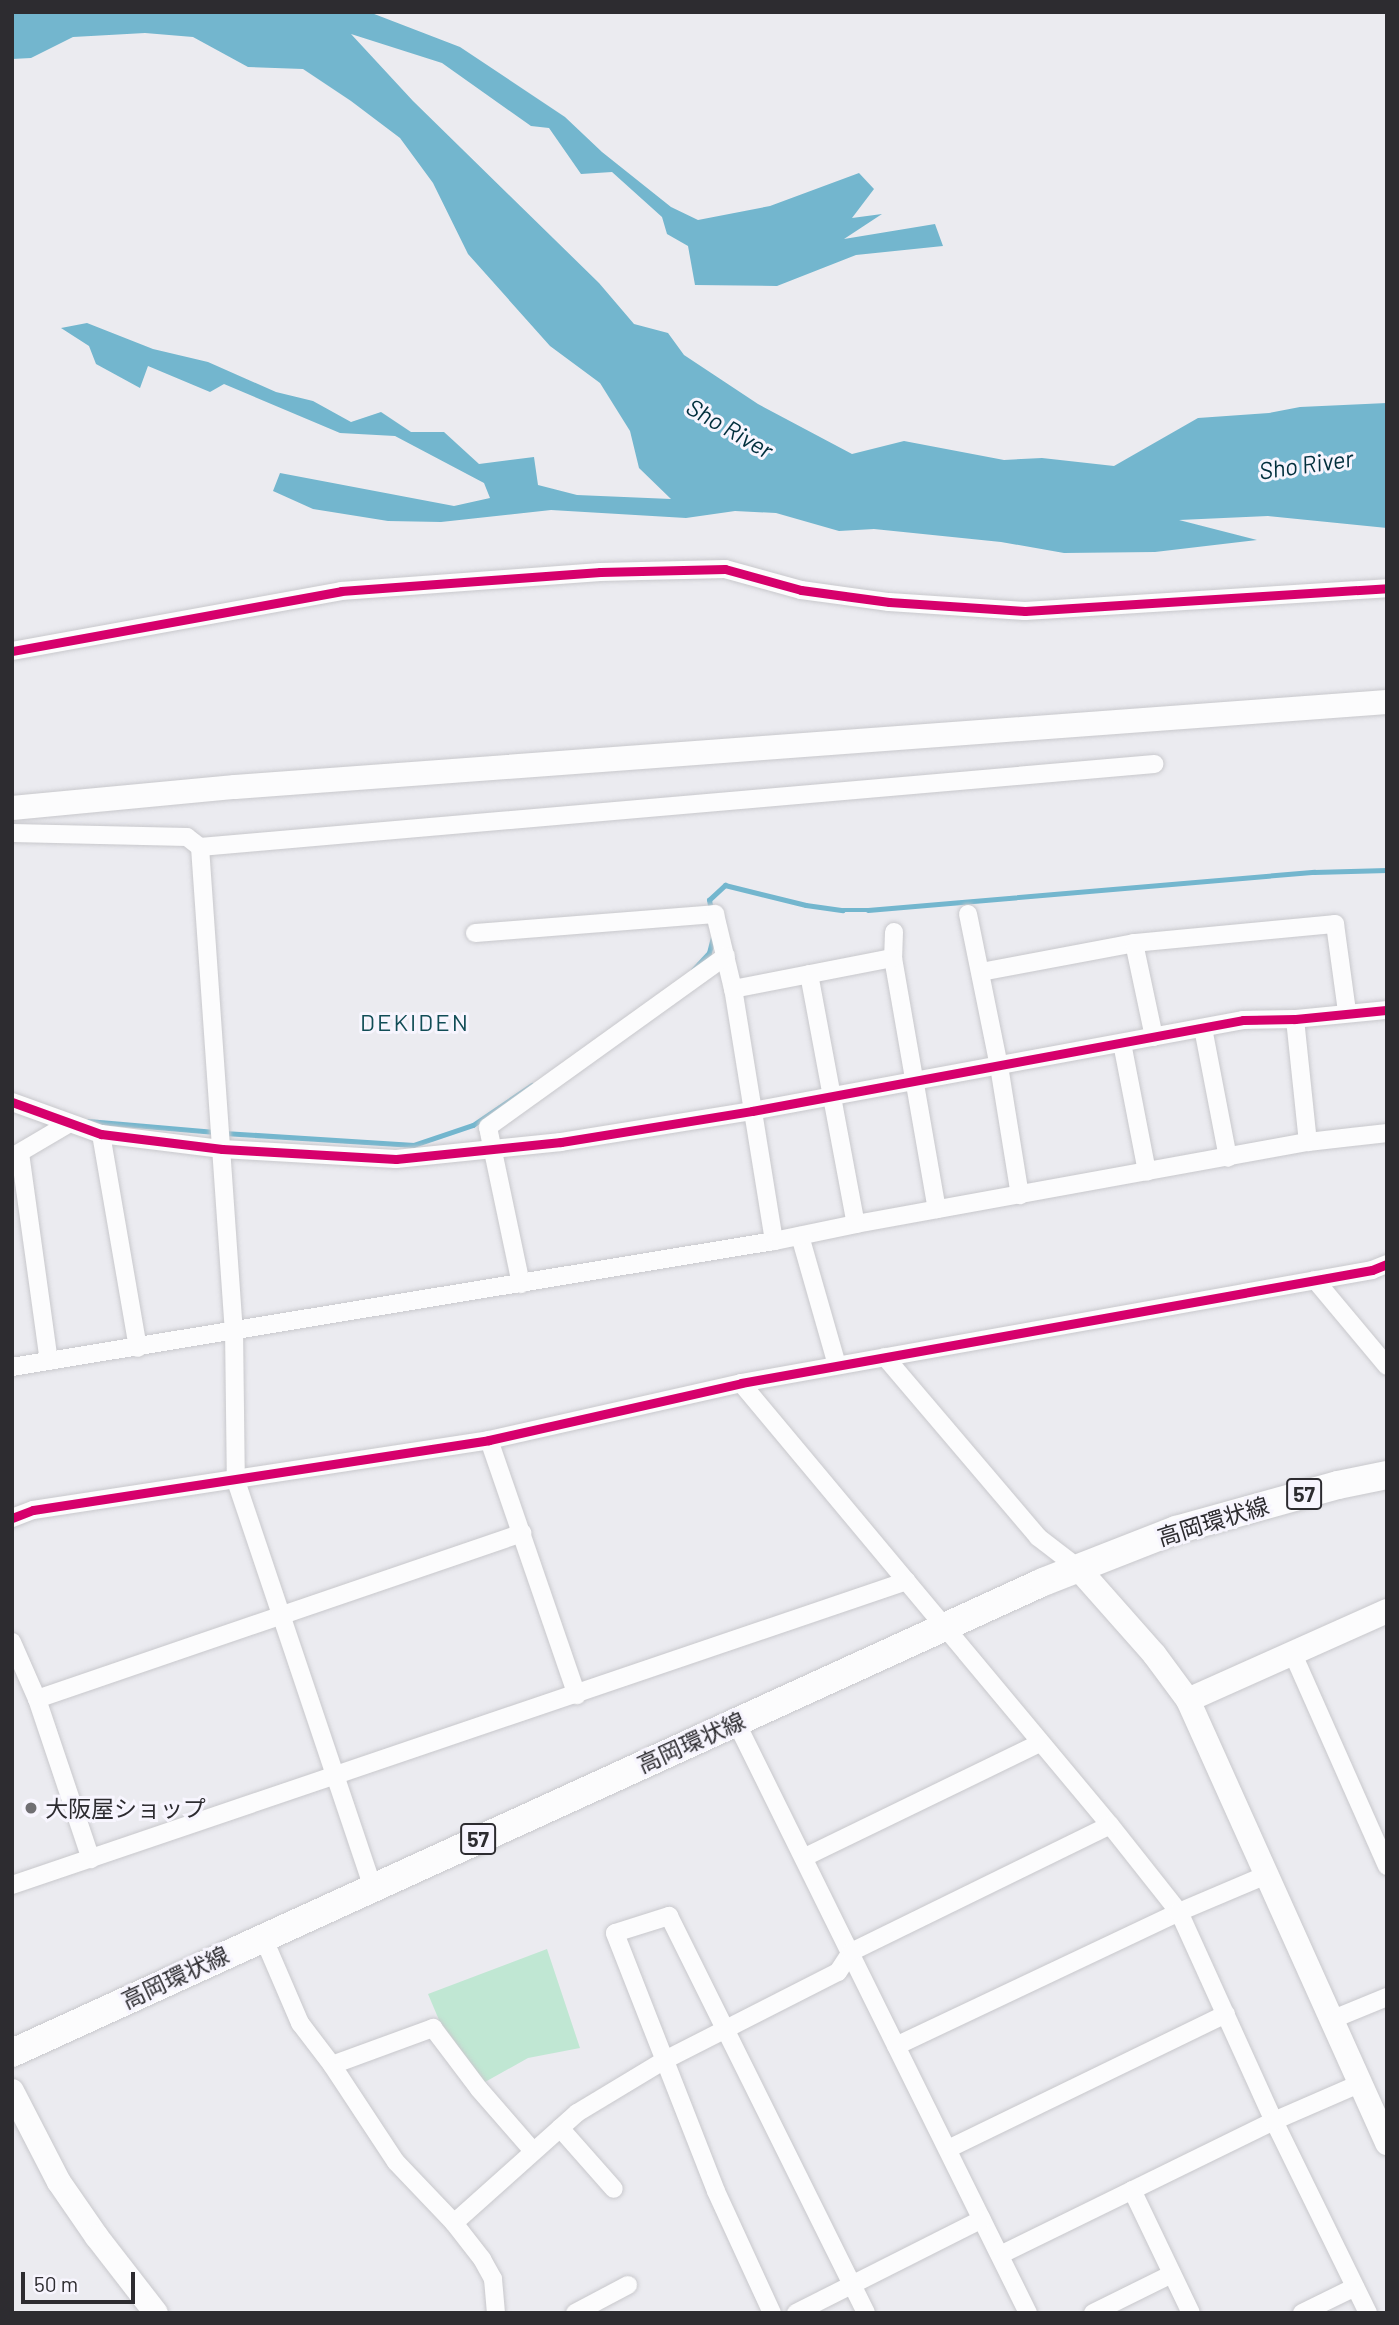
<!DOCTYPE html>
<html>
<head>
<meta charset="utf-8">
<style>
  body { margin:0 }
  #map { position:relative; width:1399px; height:2325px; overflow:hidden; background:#ebebf0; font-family:Barlow,"Noto Sans JP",sans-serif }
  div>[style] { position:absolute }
  .green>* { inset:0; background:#c0e7d3 }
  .water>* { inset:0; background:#73b6ce }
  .stream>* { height:4.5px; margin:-2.25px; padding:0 2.25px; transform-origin:2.25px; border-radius:2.25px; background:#73b6ce }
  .roads { filter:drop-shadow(0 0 2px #c8c8cc) drop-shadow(0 0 2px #c8c8cc) }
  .street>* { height:18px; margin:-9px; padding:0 9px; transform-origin:9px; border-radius:9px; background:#fcfcfd }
  .secondary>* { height:24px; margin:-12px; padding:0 12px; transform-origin:12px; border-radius:12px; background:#fcfcfd }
  .primary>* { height:28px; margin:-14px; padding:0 14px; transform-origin:14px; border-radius:14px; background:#fcfcfd }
  .cycleway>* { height:9px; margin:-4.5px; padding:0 4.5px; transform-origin:4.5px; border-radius:4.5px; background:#d6006c }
  .dots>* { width:19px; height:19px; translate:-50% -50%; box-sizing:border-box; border:4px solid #f7f5fe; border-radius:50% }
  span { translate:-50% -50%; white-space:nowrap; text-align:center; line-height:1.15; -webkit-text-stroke:6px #f7f5fe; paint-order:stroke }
  .shield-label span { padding:2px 5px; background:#f7f5fe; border:2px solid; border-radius:5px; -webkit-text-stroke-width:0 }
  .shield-label { font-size:21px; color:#2d2c30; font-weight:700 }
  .street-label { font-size:23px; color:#2d2c30 }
  .poi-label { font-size:23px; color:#2d2c30 }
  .left { translate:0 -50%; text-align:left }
  .water-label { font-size:24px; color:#012f3d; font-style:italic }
  .neighbourhood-label { font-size:24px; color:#114d56; letter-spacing:2px }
  .frame { position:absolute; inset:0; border:14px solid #2d2c30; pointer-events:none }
  .scale { position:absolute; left:21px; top:2272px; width:114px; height:32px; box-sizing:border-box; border:4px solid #2d2c30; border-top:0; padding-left:9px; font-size:21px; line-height:24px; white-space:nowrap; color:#2d2c30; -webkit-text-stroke:5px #f7f5fe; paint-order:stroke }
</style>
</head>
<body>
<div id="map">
  <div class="green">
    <div style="clip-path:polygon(547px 1949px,580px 2048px,528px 2058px,485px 2082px,439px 2020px,428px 1994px)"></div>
  </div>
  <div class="water">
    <div style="clip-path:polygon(12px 12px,369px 12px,460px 47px,565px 117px,602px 152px,671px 207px,698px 220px,770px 206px,859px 173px,874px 189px,852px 218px,882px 214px,844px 239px,935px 224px,943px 246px,856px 255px,777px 286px,695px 285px,688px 246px,667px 234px,662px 217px,612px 172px,581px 174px,549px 128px,531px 126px,442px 63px,351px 34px,413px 101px,599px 283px,634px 324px,668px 333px,684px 355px,758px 404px,852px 454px,904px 441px,1004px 460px,1042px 458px,1114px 466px,1198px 418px,1269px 413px,1300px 407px,1387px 403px,1387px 528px,1268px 516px,1179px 520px,1257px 540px,1155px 552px,1064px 553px,1001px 542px,874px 529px,839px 531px,776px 513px,735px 511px,686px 518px,551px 510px,441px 522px,388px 521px,313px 509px,273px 491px,280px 473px,454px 506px,490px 498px,484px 483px,395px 436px,340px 433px,224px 384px,210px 392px,148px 366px,140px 388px,96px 364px,89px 346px,61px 328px,87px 323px,153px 349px,208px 362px,276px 392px,313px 401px,351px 422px,381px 412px,411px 432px,444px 432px,479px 464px,534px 457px,538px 485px,577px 495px,671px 499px,639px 468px,630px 431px,600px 383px,550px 346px,468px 254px,433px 183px,400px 138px,351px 101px,303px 69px,248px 67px,193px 37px,145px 33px,73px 37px,31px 58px,12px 59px)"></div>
  </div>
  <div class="stream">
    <div style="left:711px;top:911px;width:11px;rotate:-100deg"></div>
    <div style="left:709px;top:900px;width:22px;rotate:-43deg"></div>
    <div style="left:725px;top:885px;width:83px;rotate:13.9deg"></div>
    <div style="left:806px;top:905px;width:37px;rotate:8deg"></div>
    <div style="left:843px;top:910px;width:25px"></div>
    <div style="left:868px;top:910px;width:448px;rotate:-4.9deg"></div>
    <div style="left:1314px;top:872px;width:73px;rotate:-1.6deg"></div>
    <div style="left:693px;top:970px;width:23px;rotate:-47deg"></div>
    <div style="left:709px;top:953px;width:16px;rotate:-76deg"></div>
    <div style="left:88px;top:1121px;width:127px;rotate:5deg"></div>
    <div style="left:224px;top:1133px;width:190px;rotate:3.6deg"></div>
    <div style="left:414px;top:1145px;width:62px;rotate:-18.7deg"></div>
    <div style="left:473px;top:1125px;width:71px;rotate:-34.1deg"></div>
  </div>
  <div class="roads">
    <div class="street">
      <div style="left:12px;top:651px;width:334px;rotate:-10.3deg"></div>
      <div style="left:341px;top:591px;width:260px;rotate:-4.2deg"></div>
      <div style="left:600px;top:572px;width:125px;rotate:-1.4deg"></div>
      <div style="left:725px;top:569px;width:79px;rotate:15.4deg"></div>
      <div style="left:801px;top:590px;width:89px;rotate:7.8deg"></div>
      <div style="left:889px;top:602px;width:136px;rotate:3.8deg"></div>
      <div style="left:1025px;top:611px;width:363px;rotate:-3.6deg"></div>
      <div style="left:12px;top:833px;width:175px;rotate:1.3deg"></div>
      <div style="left:187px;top:837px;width:16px;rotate:38deg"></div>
      <div style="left:200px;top:847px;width:482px;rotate:86deg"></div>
      <div style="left:234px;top:1328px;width:153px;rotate:89.3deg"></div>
      <div style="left:236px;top:1481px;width:428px;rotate:71.4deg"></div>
      <div style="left:200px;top:847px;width:958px;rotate:-4.97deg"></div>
      <div style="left:968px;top:914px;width:155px;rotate:78.5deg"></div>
      <div style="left:999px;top:1066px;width:131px;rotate:80.8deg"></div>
      <div style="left:894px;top:932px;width:26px;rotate:92deg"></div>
      <div style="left:893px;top:958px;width:255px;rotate:80.1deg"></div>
      <div style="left:475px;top:933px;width:241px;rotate:-4.5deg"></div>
      <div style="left:715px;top:914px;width:77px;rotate:76.5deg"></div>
      <div style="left:1134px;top:943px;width:96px;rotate:78deg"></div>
      <div style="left:981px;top:972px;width:156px;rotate:-10.7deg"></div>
      <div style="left:1134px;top:943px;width:202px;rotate:-5.4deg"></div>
      <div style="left:1335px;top:924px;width:89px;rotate:82.2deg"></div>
      <div style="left:809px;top:974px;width:254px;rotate:79.4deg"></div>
      <div style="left:1295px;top:1019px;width:124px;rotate:84deg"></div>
      <div style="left:1203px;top:1028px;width:132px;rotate:79.1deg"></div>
      <div style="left:1122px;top:1043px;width:131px;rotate:79deg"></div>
      <div style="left:12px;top:1102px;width:95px;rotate:19.8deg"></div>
      <div style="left:101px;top:1134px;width:122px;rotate:7.1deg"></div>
      <div style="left:222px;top:1149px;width:174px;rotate:3.3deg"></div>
      <div style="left:396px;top:1159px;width:166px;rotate:-5.9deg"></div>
      <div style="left:561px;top:1142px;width:193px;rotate:-9.2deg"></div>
      <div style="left:752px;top:1111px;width:499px;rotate:-10.5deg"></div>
      <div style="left:1243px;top:1020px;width:52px;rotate:-1.1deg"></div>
      <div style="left:1295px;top:1019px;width:92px;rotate:-5.6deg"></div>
      <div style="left:101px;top:1134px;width:217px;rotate:80.2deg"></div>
      <div style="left:20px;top:1153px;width:210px;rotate:82.1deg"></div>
      <div style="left:12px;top:1157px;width:67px;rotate:-30.4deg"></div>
      <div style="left:800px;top:1236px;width:134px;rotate:74deg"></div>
      <div style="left:774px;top:1241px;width:255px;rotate:-99.2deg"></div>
      <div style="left:733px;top:989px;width:163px;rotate:-11deg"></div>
      <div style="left:1315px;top:1280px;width:112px;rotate:50.1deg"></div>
      <div style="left:521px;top:1284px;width:160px;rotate:-101.9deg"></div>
      <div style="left:488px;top:1127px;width:293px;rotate:-35.7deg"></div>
      <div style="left:885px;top:1357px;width:236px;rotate:49.6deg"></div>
      <div style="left:1038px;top:1537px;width:49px;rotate:37.6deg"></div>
      <div style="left:12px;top:1367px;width:772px;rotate:-9.39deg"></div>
      <div style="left:774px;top:1241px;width:84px;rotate:-11.7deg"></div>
      <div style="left:856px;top:1224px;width:459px;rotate:-10.3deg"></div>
      <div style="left:1308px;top:1142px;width:80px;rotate:-6.5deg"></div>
      <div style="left:741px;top:1383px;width:576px;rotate:50.14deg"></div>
      <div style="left:1110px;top:1825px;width:111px;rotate:51.6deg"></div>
      <div style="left:1179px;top:1912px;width:230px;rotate:65.6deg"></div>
      <div style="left:1274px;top:2121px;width:214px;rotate:63.9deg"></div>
      <div style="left:489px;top:1440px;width:270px;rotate:71deg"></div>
      <div style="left:12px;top:1518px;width:22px;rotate:-21deg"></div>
      <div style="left:33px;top:1510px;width:461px;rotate:-8.7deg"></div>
      <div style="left:489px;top:1440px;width:258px;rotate:-12.7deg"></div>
      <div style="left:741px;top:1383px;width:641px;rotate:-10.15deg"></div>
      <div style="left:1372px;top:1270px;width:16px;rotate:-22deg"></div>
      <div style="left:12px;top:1642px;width:62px;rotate:66.3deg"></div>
      <div style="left:37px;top:1699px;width:169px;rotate:71.4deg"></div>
      <div style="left:1293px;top:1654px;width:232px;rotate:66.1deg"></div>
      <div style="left:37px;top:1699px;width:513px;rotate:-18.89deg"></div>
      <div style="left:736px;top:1722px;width:659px;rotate:63.71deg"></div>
      <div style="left:805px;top:1857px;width:261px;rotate:-25.9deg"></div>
      <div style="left:12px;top:1885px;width:945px;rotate:-18.76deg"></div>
      <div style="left:263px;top:1937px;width:94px;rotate:66.7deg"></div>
      <div style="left:300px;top:2023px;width:53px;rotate:52.7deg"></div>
      <div style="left:332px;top:2065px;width:116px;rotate:56.6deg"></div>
      <div style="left:396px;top:2162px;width:84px;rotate:46.4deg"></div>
      <div style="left:454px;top:2223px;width:46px;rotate:52.1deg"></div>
      <div style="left:482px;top:2259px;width:23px;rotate:61deg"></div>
      <div style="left:493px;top:2279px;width:34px;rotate:85deg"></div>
      <div style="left:1331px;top:2020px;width:61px;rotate:-22.3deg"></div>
      <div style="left:896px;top:2046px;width:313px;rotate:-25.3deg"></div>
      <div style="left:1179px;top:1912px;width:95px;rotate:-23deg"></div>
      <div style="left:332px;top:2065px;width:108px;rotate:-20.1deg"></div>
      <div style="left:433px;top:2028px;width:76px;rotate:53deg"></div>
      <div style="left:479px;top:2089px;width:82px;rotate:48.9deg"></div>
      <div style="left:560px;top:2128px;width:81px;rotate:48.5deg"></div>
      <div style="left:948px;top:2149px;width:309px;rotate:-25.9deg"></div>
      <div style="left:1132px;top:2190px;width:136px;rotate:64.4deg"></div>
      <div style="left:454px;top:2223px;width:165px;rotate:-41.8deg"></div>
      <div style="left:577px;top:2113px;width:103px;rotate:-31.1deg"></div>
      <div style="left:665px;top:2060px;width:194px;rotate:-27deg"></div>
      <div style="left:838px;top:1972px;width:24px;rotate:-57deg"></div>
      <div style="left:851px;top:1952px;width:288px;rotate:-26.1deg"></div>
      <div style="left:1000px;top:2255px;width:305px;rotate:-26.1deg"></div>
      <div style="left:1274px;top:2121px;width:93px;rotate:-23.5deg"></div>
      <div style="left:575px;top:2313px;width:60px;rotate:-27.8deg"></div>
      <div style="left:772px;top:2313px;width:134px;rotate:-114.7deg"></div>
      <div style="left:716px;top:2191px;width:277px;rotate:-111.4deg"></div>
      <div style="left:615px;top:1933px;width:57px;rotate:-17.5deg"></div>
      <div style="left:669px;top:1916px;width:443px;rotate:63.6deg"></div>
      <div style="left:796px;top:2313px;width:208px;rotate:-26.8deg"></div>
      <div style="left:1093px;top:2313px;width:88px;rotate:-26.3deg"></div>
      <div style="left:1302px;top:2313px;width:59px;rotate:-26.1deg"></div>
    </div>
    <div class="secondary">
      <div style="left:12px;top:808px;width:224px;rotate:-5.4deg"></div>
      <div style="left:235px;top:787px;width:1155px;rotate:-4.22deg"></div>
      <div style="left:1077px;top:1567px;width:116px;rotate:48.5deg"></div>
      <div style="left:1154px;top:1654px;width:57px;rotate:53.5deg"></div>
      <div style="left:1188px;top:1700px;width:486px;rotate:65.8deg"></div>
      <div style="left:1188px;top:1700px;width:218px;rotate:-24.1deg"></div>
      <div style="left:12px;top:2091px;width:102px;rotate:62.7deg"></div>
      <div style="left:59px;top:2182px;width:67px;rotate:55.4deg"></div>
      <div style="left:97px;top:2237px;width:96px;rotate:52.2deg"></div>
    </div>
    <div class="primary">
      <div style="left:12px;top:2053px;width:1133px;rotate:-24.55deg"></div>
      <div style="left:1043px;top:1582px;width:143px;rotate:-21.4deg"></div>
      <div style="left:1176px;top:1530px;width:168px;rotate:-15.5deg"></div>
      <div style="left:1338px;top:1485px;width:50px;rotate:-11.5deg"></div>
    </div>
  </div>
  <div class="cycleway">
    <div style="left:12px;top:651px;width:334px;rotate:-10.3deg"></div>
    <div style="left:341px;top:591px;width:260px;rotate:-4.2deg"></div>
    <div style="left:600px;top:572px;width:125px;rotate:-1.4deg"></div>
    <div style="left:725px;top:569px;width:79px;rotate:15.4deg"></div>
    <div style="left:801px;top:590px;width:89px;rotate:7.8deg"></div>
    <div style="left:889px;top:602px;width:136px;rotate:3.8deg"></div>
    <div style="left:1025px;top:611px;width:363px;rotate:-3.6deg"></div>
    <div style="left:12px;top:1102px;width:95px;rotate:19.8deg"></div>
    <div style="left:101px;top:1134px;width:122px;rotate:7.1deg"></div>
    <div style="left:222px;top:1149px;width:174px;rotate:3.3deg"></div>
    <div style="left:396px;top:1159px;width:166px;rotate:-5.9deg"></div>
    <div style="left:561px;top:1142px;width:193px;rotate:-9.2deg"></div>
    <div style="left:752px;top:1111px;width:499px;rotate:-10.5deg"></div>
    <div style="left:1243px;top:1020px;width:52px;rotate:-1.1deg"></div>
    <div style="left:1295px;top:1019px;width:92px;rotate:-5.6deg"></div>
    <div style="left:12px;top:1518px;width:22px;rotate:-21deg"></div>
    <div style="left:33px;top:1510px;width:461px;rotate:-8.7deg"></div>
    <div style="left:489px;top:1440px;width:258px;rotate:-12.7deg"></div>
    <div style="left:741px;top:1383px;width:641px;rotate:-10.15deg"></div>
    <div style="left:1372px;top:1270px;width:16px;rotate:-22deg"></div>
  </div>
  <div class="dots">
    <div style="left:31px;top:1808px;background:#706f73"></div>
  </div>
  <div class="shield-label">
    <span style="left:1304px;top:1494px">57</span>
    <span style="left:478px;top:1839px">57</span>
  </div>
  <div class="street-label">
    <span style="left:1213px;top:1521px;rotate:-17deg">高岡環状線</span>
    <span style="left:691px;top:1742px;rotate:-24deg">高岡環状線</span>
    <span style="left:175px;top:1977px;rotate:-25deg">高岡環状線</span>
  </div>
  <div class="poi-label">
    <span class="left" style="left:45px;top:1808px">大阪屋ショップ</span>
  </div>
  <div class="water-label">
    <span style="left:730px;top:428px;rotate:30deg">Sho River</span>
    <span style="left:1306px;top:464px;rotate:-8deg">Sho River</span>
  </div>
  <div class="neighbourhood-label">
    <span style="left:415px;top:1022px">DEKIDEN</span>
  </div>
  <div class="frame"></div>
  <div class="scale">50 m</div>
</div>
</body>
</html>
